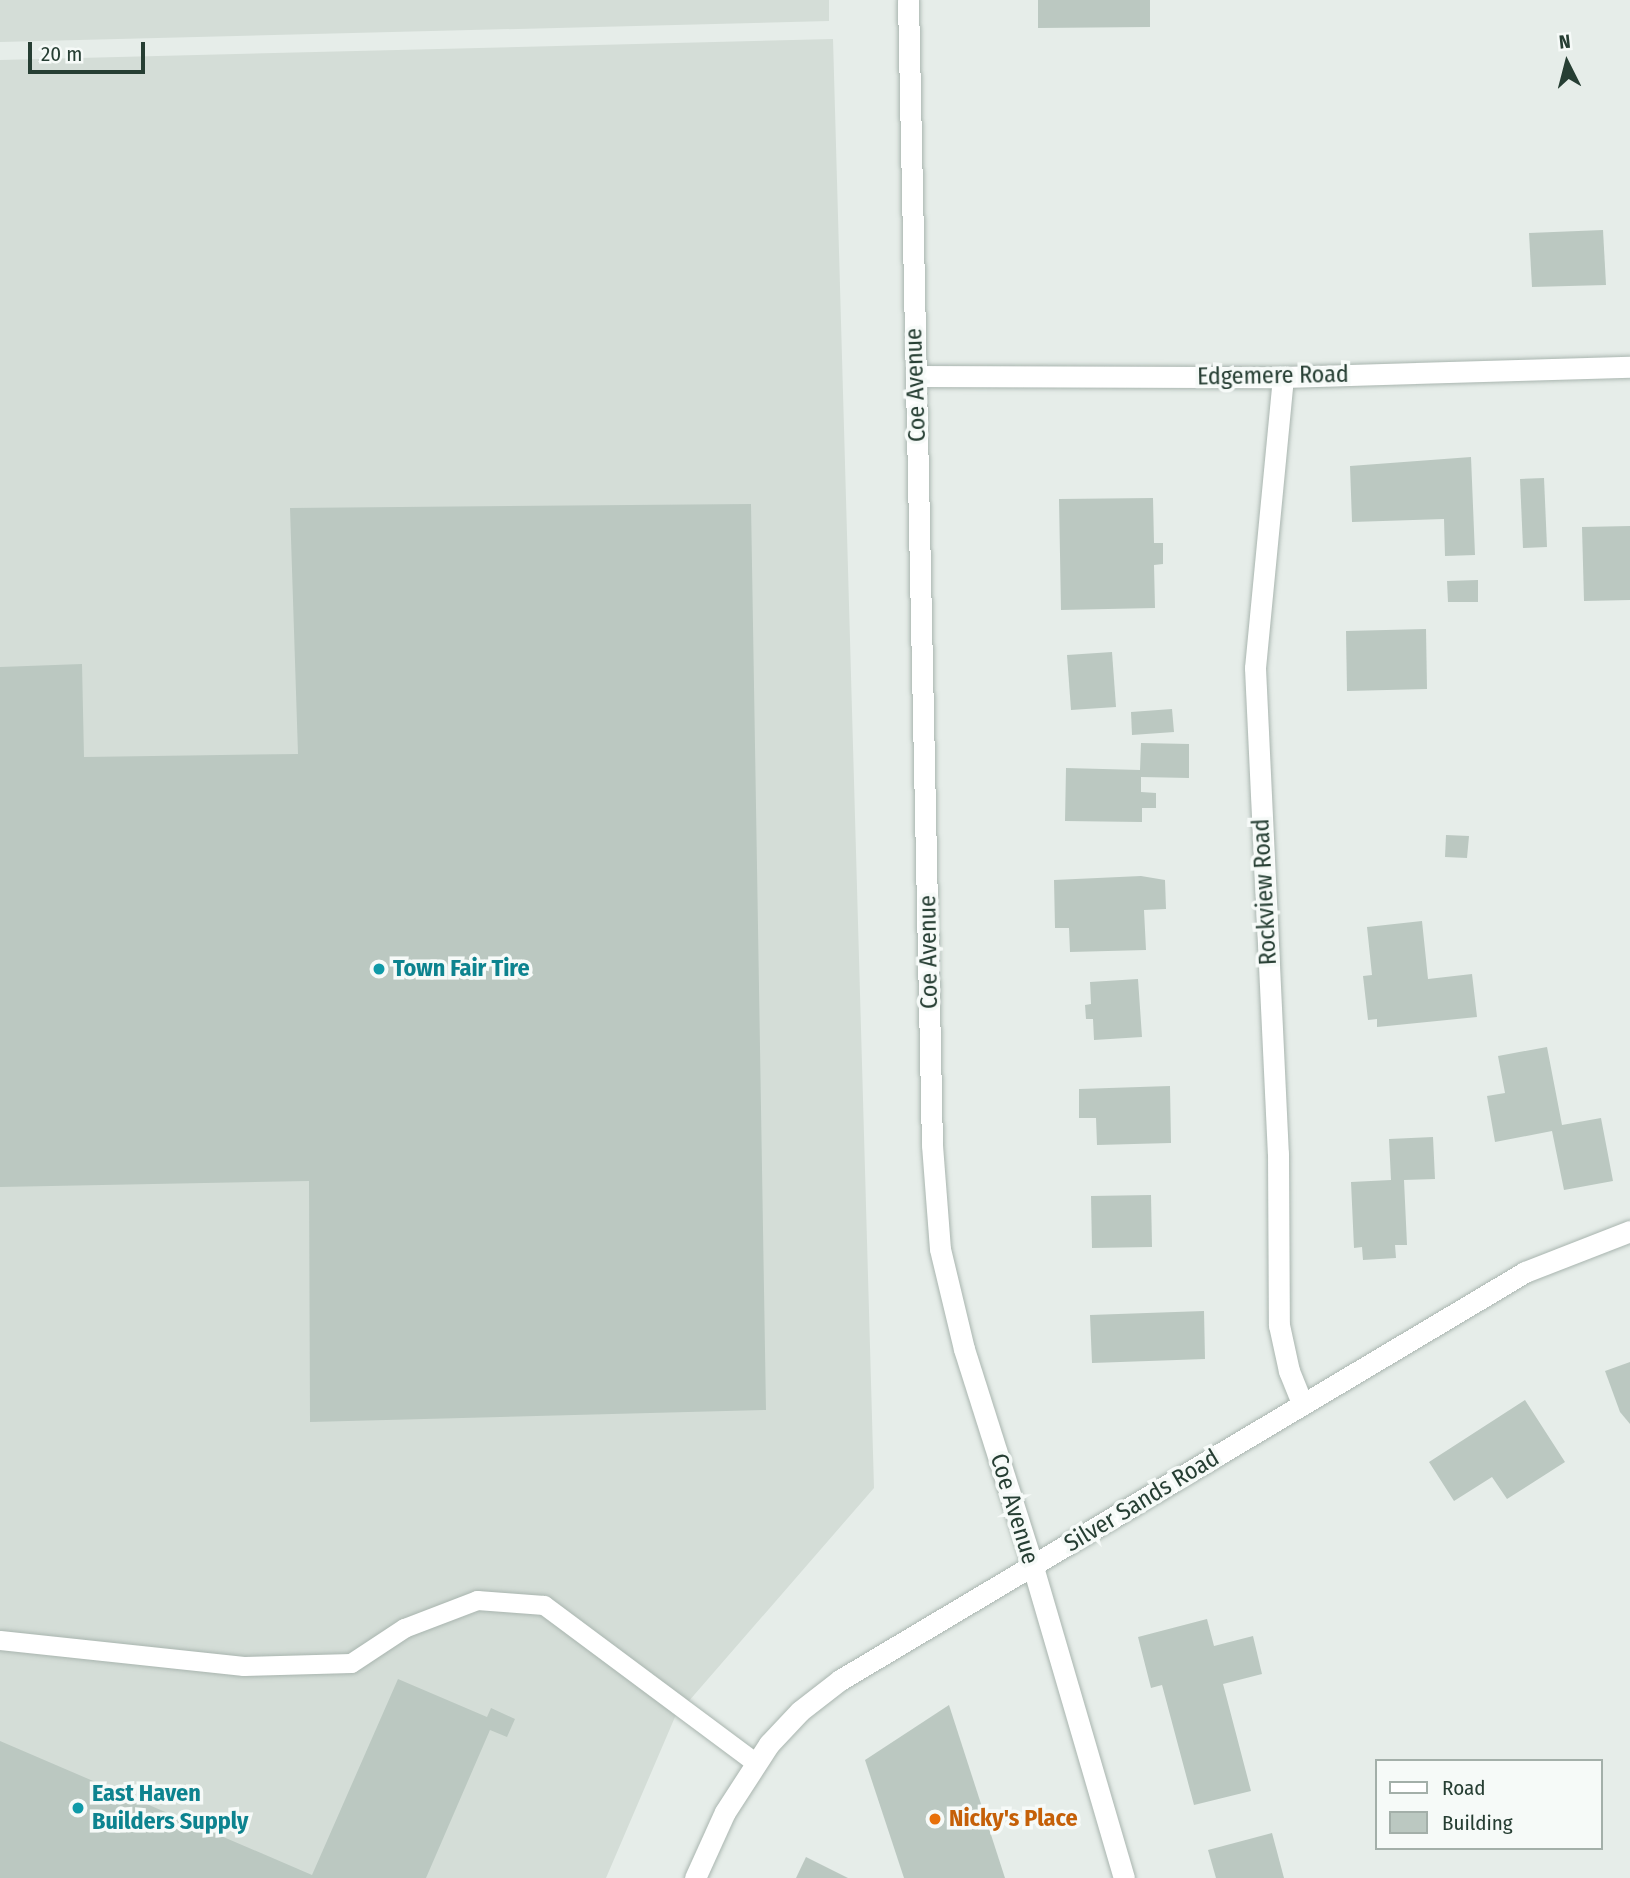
<!DOCTYPE html>
<html>
<head>
<meta charset="utf-8">
<style>
  body { margin:0 }
  #map { position:relative; width:1630px; height:1878px; overflow:hidden; background:#e6ede9; font-family:"Fira Sans Condensed",sans-serif }
  div>[style] { position:absolute }
  .built>* { inset:0; background:#d4ddd7 }
  .building>* { inset:0; background:#bbc8c1 }
  .roads { filter:drop-shadow(0 0 2px #a9b5af) drop-shadow(0 0 2px #a9b5af) }
  .service>* { height:19px; margin:-9.5px; padding:0 9.5px; transform-origin:9.5px; border-radius:9.5px; background:#fff }
  .minor>* { height:21px; margin:-10.5px; padding:0 10.5px; transform-origin:10.5px; border-radius:10.5px; background:#fff }
  .tertiary>* { height:21px; margin:-10.5px; padding:0 10.5px; transform-origin:10.5px; border-radius:10.5px; background:#fff }
  .secondary>* { height:21px; margin:-10.5px; padding:0 10.5px; transform-origin:10.5px; border-radius:10.5px; background:#fff }
  .dots>* { width:19px; height:19px; translate:-50% -50%; box-sizing:border-box; border:4px solid #f6faf8; border-radius:50% }
  span { translate:-50% -50%; white-space:nowrap; text-align:center; line-height:1.15; -webkit-text-stroke:7px #f6faf8; paint-order:stroke }
  .street-label { font-size:24px; color:#263e33 }
  .culture-label { font-size:24px; color:#0d838f; font-weight:700 }
  .left { translate:0 -50%; text-align:left }
  .food-label { font-size:24px; color:#c56008; font-weight:700 }
  .legend { position:absolute; left:1375px; top:1759px; width:228px; height:91px; box-sizing:border-box; background:#f6faf8; border:2px solid #a3afa9; margin:0; padding:9px 12px; list-style:none; font-size:21px; color:#263e33 }
  .legend li { display:flex; align-items:center; gap:14px; height:35px }
  .legend b { width:35px; border:2px solid #a3afa9 }
  .north { position:absolute; left:1532px; top:28px; width:70px; height:70px; -webkit-text-stroke:5px #f6faf8; paint-order:stroke; rotate:354deg; font-size:19px; font-weight:700; line-height:28px; text-align:center; color:#263e33 }
  .north::after { content:''; display:block; margin:auto; width:24px; height:32px; background:#263e33; clip-path:polygon(50% 0,100% 100%,50% 72%,0 100%) }
  .scale { position:absolute; left:28px; top:42px; width:117px; height:32px; box-sizing:border-box; border:4px solid #263e33; border-top:0; padding-left:9px; font-size:21px; line-height:24px; white-space:nowrap; color:#263e33; -webkit-text-stroke:5px #f6faf8; paint-order:stroke }
</style>
</head>
<body>
<div id="map">
  <div class="built">
    <div style="clip-path:polygon(0 0,829px 0,829px 21px,0 42px)"></div>
    <div style="clip-path:polygon(833px 39px,874px 1488px,675px 1717px,606px 1878px,0 1878px,0 60px)"></div>
  </div>
  <div class="building">
    <div style="clip-path:polygon(1038px 0,1150px 0,1150px 27px,1038px 28px)"></div>
    <div style="clip-path:polygon(1603px 230px,1606px 285px,1532px 287px,1529px 233px)"></div>
    <div style="clip-path:polygon(1471px 457px,1475px 555px,1445px 556px,1444px 519px,1352px 522px,1350px 466px)"></div>
    <div style="clip-path:polygon(1544px 478px,1547px 547px,1523px 548px,1520px 479px)"></div>
    <div style="clip-path:polygon(1153px 498px,1154px 543px,1163px 543px,1163px 564px,1154px 565px,1155px 608px,1061px 610px,1059px 499px)"></div>
    <div style="clip-path:polygon(751px 504px,766px 1410px,310px 1422px,309px 1181px,0 1187px,0 667px,82px 664px,84px 757px,298px 754px,290px 508px)"></div>
    <div style="clip-path:polygon(1630px 526px,1630px 600px,1584px 601px,1582px 527px)"></div>
    <div style="clip-path:polygon(1478px 580px,1478px 602px,1448px 602px,1447px 581px)"></div>
    <div style="clip-path:polygon(1426px 629px,1427px 689px,1347px 691px,1346px 631px)"></div>
    <div style="clip-path:polygon(1112px 652px,1116px 707px,1071px 710px,1067px 655px)"></div>
    <div style="clip-path:polygon(1172px 709px,1174px 732px,1132px 735px,1131px 712px)"></div>
    <div style="clip-path:polygon(1141px 743px,1189px 744px,1189px 778px,1141px 777px,1141px 792px,1156px 793px,1156px 808px,1142px 808px,1142px 822px,1065px 821px,1066px 768px,1140px 770px)"></div>
    <div style="clip-path:polygon(1446px 835px,1469px 836px,1467px 858px,1445px 857px)"></div>
    <div style="clip-path:polygon(1141px 876px,1165px 880px,1166px 909px,1144px 910px,1146px 950px,1070px 952px,1069px 928px,1055px 928px,1054px 880px)"></div>
    <div style="clip-path:polygon(1422px 921px,1428px 979px,1472px 974px,1477px 1017px,1377px 1027px,1377px 1019px,1368px 1020px,1363px 976px,1372px 975px,1367px 927px)"></div>
    <div style="clip-path:polygon(1138px 979px,1142px 1037px,1094px 1040px,1093px 1019px,1086px 1019px,1085px 1005px,1091px 1004px,1090px 982px)"></div>
    <div style="clip-path:polygon(1547px 1047px,1562px 1125px,1601px 1118px,1613px 1181px,1564px 1190px,1552px 1131px,1495px 1142px,1487px 1096px,1505px 1093px,1498px 1056px)"></div>
    <div style="clip-path:polygon(1170px 1086px,1171px 1143px,1097px 1145px,1096px 1118px,1079px 1118px,1079px 1089px)"></div>
    <div style="clip-path:polygon(1433px 1137px,1435px 1179px,1404px 1180px,1407px 1245px,1395px 1245px,1396px 1258px,1363px 1260px,1362px 1247px,1354px 1248px,1351px 1182px,1391px 1180px,1389px 1139px)"></div>
    <div style="clip-path:polygon(1151px 1195px,1152px 1247px,1092px 1248px,1091px 1196px)"></div>
    <div style="clip-path:polygon(1204px 1311px,1205px 1359px,1092px 1363px,1090px 1315px)"></div>
    <div style="clip-path:polygon(1630px 1362px,1630px 1424px,1620px 1412px,1605px 1371px)"></div>
    <div style="clip-path:polygon(1525px 1400px,1565px 1462px,1507px 1499px,1492px 1477px,1454px 1501px,1429px 1462px)"></div>
    <div style="clip-path:polygon(1207px 1619px,1214px 1646px,1253px 1636px,1262px 1674px,1223px 1684px,1251px 1791px,1194px 1805px,1162px 1685px,1151px 1688px,1138px 1637px)"></div>
    <div style="clip-path:polygon(398px 1679px,487px 1717px,491px 1708px,515px 1719px,507px 1737px,490px 1730px,426px 1878px,0 1878px,0 1741px,312px 1875px)"></div>
    <div style="clip-path:polygon(949px 1705px,1005px 1878px,904px 1878px,865px 1760px)"></div>
    <div style="clip-path:polygon(1272px 1833px,1284px 1878px,1216px 1878px,1208px 1850px)"></div>
    <div style="clip-path:polygon(806px 1857px,848px 1878px,796px 1878px)"></div>
  </div>
  <div class="roads">
    <div class="service">
      <div style="left:0;top:1640px;width:245px;rotate:6.1deg"></div>
      <div style="left:244px;top:1666px;width:107px;rotate:-1.6deg"></div>
      <div style="left:351px;top:1663px;width:64px;rotate:-33.4deg"></div>
      <div style="left:404px;top:1628px;width:78px;rotate:-21deg"></div>
      <div style="left:477px;top:1600px;width:67px;rotate:4.3deg"></div>
      <div style="left:544px;top:1605px;width:264px;rotate:36.7deg"></div>
    </div>
    <div class="minor">
      <div style="left:916px;top:376px;width:367px;rotate:0.2deg"></div>
      <div style="left:1283px;top:377px;width:347px;rotate:-1.7deg"></div>
      <div style="left:1283px;top:377px;width:292px;rotate:95.5deg"></div>
      <div style="left:1255px;top:668px;width:486px;rotate:87.3deg"></div>
      <div style="left:1278px;top:1153px;width:172px;rotate:89.7deg"></div>
      <div style="left:1279px;top:1325px;width:47px;rotate:77.7deg"></div>
      <div style="left:1289px;top:1371px;width:35px;rotate:68deg"></div>
    </div>
    <div class="tertiary">
      <div style="left:1033px;top:1567px;width:324px;rotate:73.7deg"></div>
    </div>
    <div class="secondary">
      <div style="left:908px;top:0;width:1145px;rotate:88.8deg"></div>
      <div style="left:932px;top:1145px;width:104px;rotate:85.6deg"></div>
      <div style="left:940px;top:1249px;width:103px;rotate:76.5deg"></div>
      <div style="left:964px;top:1349px;width:229px;rotate:72.4deg"></div>
      <div style="left:695px;top:1878px;width:72px;rotate:-65.6deg"></div>
      <div style="left:725px;top:1812px;width:81px;rotate:-57.1deg"></div>
      <div style="left:769px;top:1744px;width:45px;rotate:-46.8deg"></div>
      <div style="left:800px;top:1711px;width:51px;rotate:-37.8deg"></div>
      <div style="left:840px;top:1680px;width:797px;rotate:-30.78deg"></div>
      <div style="left:1525px;top:1272px;width:113px;rotate:-21.3deg"></div>
    </div>
  </div>
  <div class="dots">
    <div style="left:379px;top:969px;background:#0f9aa8"></div>
    <div style="left:78px;top:1808px;background:#0f9aa8"></div>
    <div style="left:935px;top:1819px;background:#e8710a"></div>
  </div>
  <div class="street-label">
    <span style="left:1273px;top:376px;rotate:-1deg">Edgemere Road</span>
    <span style="left:916px;top:385px;rotate:-92deg">Coe Avenue</span>
    <span style="left:1265px;top:892px;rotate:-93deg">Rockview Road</span>
    <span style="left:929px;top:952px;rotate:-91deg">Coe Avenue</span>
    <span style="left:1142px;top:1501px;rotate:-31deg">Silver Sands Road</span>
    <span style="left:1014px;top:1509px;rotate:73deg">Coe Avenue</span>
  </div>
  <div class="culture-label">
    <span class="left" style="left:393px;top:969px">Town Fair Tire</span>
    <span class="left" style="left:92px;top:1808px">East Haven<br>Builders Supply</span>
  </div>
  <div class="food-label">
    <span class="left" style="left:949px;top:1819px">Nicky's Place</span>
  </div>
  <ul class="legend">
  <li><b style="height:9px;background:#fff"></b>Road</li>
  <li><b style="height:19px;background:#bbc8c1"></b>Building</li>
  </ul>
  <div class="north">N</div>
  <div class="scale">20 m</div>
</div>
</body>
</html>
